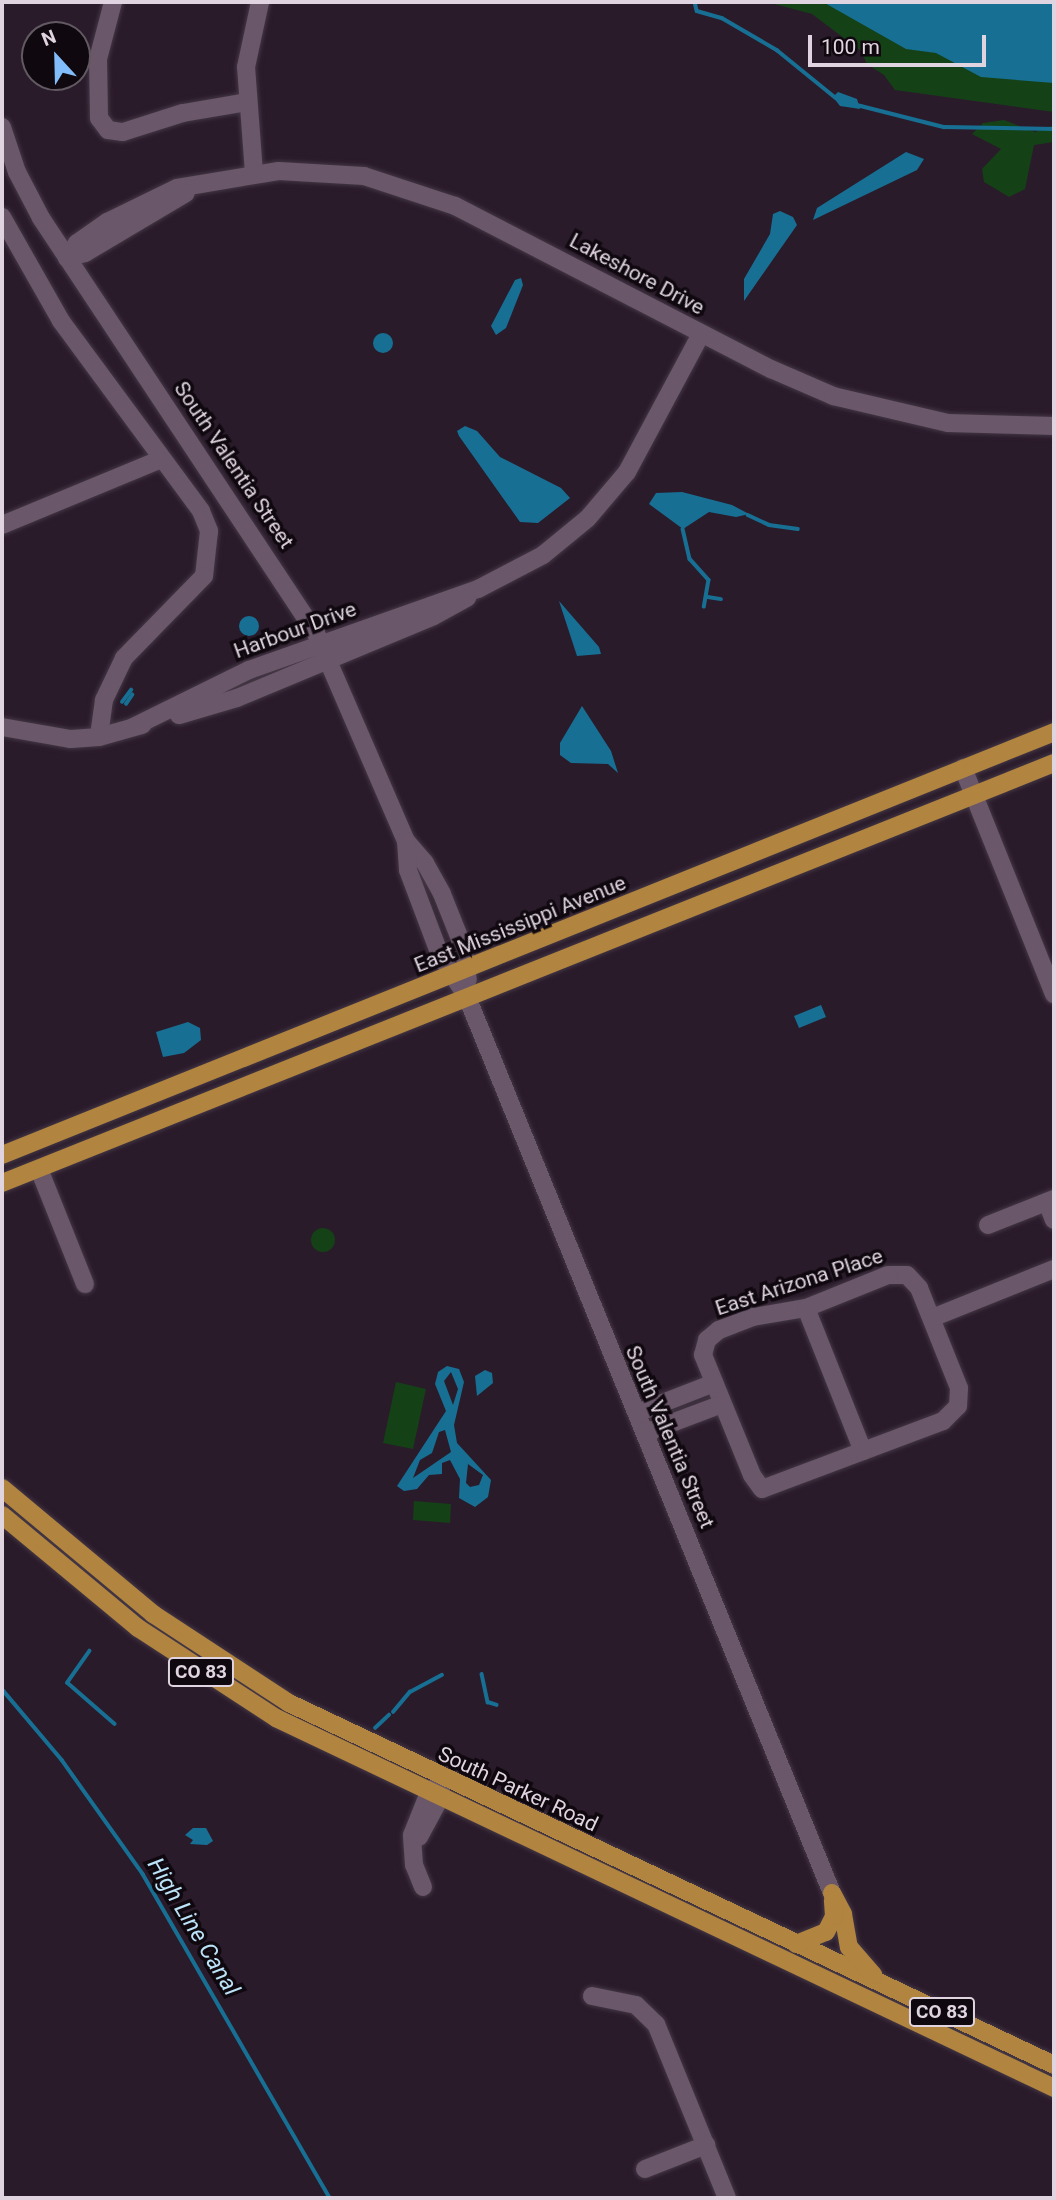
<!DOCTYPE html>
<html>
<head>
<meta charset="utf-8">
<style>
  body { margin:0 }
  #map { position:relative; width:1056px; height:2200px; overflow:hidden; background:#2a1b2b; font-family:Roboto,sans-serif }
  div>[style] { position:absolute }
  .green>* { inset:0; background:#154117 }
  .round { border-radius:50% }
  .water>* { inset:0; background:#177094 }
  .stream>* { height:3.5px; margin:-1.75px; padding:0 1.75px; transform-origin:1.75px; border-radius:1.75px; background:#177094 }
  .roads { filter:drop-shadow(0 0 2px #443744) drop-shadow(0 0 2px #443744) }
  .minor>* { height:18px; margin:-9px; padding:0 9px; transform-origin:9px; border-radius:9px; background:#6a576a }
  .major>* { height:18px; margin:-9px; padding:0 9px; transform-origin:9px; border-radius:9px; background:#b1843f }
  span { translate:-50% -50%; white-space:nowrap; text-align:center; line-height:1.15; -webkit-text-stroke:7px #0f080f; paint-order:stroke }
  .shield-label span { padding:2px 5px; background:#0f080f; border:2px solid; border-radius:5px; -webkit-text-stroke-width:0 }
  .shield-label { font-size:19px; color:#dfd4df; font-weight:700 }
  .street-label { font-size:21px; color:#dfd4df }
  .water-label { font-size:23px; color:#bce3f8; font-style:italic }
  .frame { position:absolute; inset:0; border:4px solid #dfd4df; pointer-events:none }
  .north { position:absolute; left:21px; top:21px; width:70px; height:70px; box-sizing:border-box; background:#0f080f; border:2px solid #625a62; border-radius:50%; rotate:338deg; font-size:19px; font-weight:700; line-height:28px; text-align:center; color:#dfd4df }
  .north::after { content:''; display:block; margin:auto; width:24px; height:32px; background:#81bdfa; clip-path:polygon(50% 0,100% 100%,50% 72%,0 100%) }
  .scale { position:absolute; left:808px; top:35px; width:178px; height:32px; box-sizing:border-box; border:4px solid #dfd4df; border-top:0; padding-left:9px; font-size:21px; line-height:24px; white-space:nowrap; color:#dfd4df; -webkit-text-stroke:5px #0f080f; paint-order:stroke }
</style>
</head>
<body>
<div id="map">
  <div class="green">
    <div style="clip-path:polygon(767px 2px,830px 2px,1054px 72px,1054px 112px,895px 90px,884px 75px,867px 64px,861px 51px,812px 14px)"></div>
    <div style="clip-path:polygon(1004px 120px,1035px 132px,1054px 125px,1054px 142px,1034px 145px,1025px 189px,1009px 197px,984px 182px,982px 169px,1001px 149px,972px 134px,983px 123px)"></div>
    <div class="round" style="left:311px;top:1228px;width:24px;height:24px"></div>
    <div style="clip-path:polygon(396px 1382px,426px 1389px,413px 1449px,383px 1443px)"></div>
    <div style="clip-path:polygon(414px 1501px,451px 1504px,450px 1523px,413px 1520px)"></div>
  </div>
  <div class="water">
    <div style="clip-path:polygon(823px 2px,1054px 2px,1054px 83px,981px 77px,936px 53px,906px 49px)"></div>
    <div style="clip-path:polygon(838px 92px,857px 99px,860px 109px,840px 106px,833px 97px)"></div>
    <div style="clip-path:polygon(906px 152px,924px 159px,917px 170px,813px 220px,817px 208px)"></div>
    <div style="clip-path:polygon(780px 211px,793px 217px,797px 225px,744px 301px,744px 279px,770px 234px,773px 214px)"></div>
    <div style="clip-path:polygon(521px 278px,523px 285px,506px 328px,496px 335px,491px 326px,515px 280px)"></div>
    <div class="round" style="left:373px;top:333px;width:20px;height:20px"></div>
    <div style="clip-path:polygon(465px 426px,477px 431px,500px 457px,561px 488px,570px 498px,538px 523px,520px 522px,459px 436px,457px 431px)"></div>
    <div style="clip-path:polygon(682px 492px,732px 505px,749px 514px,736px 517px,709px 512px,683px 529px,649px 504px,656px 493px)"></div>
    <div style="clip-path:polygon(559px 601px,599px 647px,601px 654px,577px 656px)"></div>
    <div class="round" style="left:239px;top:616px;width:20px;height:20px"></div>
    <div style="clip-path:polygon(582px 706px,611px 751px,618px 773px,608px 764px,571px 763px,560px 755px,560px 743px)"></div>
    <div style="clip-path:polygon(821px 1005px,826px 1017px,799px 1028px,794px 1016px)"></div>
    <div style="clip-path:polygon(188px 1022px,200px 1028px,201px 1040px,184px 1053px,163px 1057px,156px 1032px)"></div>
    <div style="clip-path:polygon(evenodd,447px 1366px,459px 1369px,464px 1382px,454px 1425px,457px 1443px,491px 1480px,488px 1497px,475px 1507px,459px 1498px,460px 1479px,450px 1460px,442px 1463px,442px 1474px,429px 1475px,417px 1489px,404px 1491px,397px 1486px,446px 1411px,435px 1384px,438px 1372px,447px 1366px,451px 1372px,458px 1389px,453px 1405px,444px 1381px,451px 1372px,447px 1366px,445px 1430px,451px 1452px,413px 1478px,420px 1460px,432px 1453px,439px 1432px,445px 1430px,447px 1366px,468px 1464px,483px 1475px,479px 1485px,470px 1487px,466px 1483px,468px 1464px)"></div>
    <div style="clip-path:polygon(485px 1370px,492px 1373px,493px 1383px,477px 1396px,475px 1376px)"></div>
    <div style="clip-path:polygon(193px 1828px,206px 1828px,213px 1841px,207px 1845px,190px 1844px,193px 1840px,185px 1835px)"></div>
  </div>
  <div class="stream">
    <div style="left:695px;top:2px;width:9px;rotate:77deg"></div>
    <div style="left:697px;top:11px;width:26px;rotate:16deg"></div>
    <div style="left:722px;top:18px;width:64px;rotate:30.2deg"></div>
    <div style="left:777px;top:50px;width:76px;rotate:39.1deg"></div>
    <div style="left:857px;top:105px;width:90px;rotate:14.2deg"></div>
    <div style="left:944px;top:127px;width:110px;rotate:1deg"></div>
    <div style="left:748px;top:515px;width:23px;rotate:25deg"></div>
    <div style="left:769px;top:525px;width:29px;rotate:8deg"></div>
    <div style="left:683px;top:529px;width:31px;rotate:77deg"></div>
    <div style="left:690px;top:559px;width:28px;rotate:48deg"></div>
    <div style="left:709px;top:580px;width:27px;rotate:100deg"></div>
    <div style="left:708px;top:597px;width:13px;rotate:9deg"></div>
    <div style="left:122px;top:702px;width:15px;rotate:-53deg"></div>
    <div style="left:126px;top:704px;width:11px;rotate:-56deg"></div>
    <div style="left:90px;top:1651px;width:39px;rotate:125deg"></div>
    <div style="left:68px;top:1683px;width:62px;rotate:41.1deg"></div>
    <div style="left:482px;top:1674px;width:29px;rotate:78deg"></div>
    <div style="left:488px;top:1702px;width:9px;rotate:18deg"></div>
    <div style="left:2px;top:1689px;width:93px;rotate:49.8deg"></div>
    <div style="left:62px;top:1760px;width:140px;rotate:54.6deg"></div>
    <div style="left:143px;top:1874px;width:374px;rotate:60deg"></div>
    <div style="left:393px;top:1712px;width:26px;rotate:-50deg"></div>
    <div style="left:410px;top:1692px;width:36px;rotate:-28deg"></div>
    <div style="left:375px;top:1728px;width:19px;rotate:-43deg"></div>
  </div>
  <div class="roads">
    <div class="minor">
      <div style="left:113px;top:2px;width:59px;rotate:104.7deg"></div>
      <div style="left:98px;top:59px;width:59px;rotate:89deg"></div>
      <div style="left:99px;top:118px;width:15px;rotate:53deg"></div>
      <div style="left:108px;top:130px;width:15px;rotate:8deg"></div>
      <div style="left:123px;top:132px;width:63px;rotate:-17.6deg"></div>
      <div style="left:183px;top:113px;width:66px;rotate:-9.6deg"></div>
      <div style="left:2px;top:127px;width:47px;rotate:71.6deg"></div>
      <div style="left:17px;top:172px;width:52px;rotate:62.4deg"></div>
      <div style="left:41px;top:218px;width:498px;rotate:56.5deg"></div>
      <div style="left:316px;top:633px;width:227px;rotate:66.6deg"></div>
      <div style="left:406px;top:841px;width:29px;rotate:49deg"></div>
      <div style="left:425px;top:863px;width:35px;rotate:61deg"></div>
      <div style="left:442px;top:894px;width:59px;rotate:68.2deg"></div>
      <div style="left:464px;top:949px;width:31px;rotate:83deg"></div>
      <div style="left:254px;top:173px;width:106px;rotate:-94.3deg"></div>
      <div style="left:246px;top:67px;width:66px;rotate:-77.8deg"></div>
      <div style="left:2px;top:217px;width:120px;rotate:60.4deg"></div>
      <div style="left:61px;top:321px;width:236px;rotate:53.6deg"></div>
      <div style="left:201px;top:511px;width:22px;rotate:68deg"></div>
      <div style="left:209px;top:531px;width:45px;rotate:96.3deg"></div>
      <div style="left:204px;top:576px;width:115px;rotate:134.3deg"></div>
      <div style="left:124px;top:658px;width:47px;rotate:115.5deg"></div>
      <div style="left:104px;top:700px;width:37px;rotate:98deg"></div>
      <div style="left:67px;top:258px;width:18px;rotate:-56deg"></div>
      <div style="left:77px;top:243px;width:37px;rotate:-35deg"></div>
      <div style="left:107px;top:222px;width:78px;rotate:-25.9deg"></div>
      <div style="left:177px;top:188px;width:103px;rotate:-9.5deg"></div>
      <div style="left:279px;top:171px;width:85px;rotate:3.4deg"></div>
      <div style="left:364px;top:176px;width:96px;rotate:18.2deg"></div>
      <div style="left:455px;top:206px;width:356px;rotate:27.3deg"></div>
      <div style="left:771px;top:369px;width:68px;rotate:23.5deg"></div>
      <div style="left:833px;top:396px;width:118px;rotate:13.2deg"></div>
      <div style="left:948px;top:423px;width:106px;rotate:1.6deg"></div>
      <div style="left:67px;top:258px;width:19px;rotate:-16deg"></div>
      <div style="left:85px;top:253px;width:117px;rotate:-30.7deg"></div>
      <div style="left:2px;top:525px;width:170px;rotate:-22.5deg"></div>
      <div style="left:179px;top:715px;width:60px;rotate:-16.3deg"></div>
      <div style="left:237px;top:698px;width:213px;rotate:-22.6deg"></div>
      <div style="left:434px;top:616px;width:38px;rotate:-29deg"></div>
      <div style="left:2px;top:727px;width:70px;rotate:9.9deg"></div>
      <div style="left:71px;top:739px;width:28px;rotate:-4deg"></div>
      <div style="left:99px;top:737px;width:45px;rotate:-15.6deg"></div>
      <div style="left:133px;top:727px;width:129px;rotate:-26.2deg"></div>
      <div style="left:249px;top:670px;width:243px;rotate:-19.5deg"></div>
      <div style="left:478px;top:589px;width:73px;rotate:-27.6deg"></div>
      <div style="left:543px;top:555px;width:58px;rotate:-39.4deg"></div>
      <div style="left:588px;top:518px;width:60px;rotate:-49.7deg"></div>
      <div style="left:627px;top:472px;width:157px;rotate:-61.8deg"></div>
      <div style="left:963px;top:768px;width:244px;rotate:68.1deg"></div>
      <div style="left:406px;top:841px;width:29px;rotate:86deg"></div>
      <div style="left:408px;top:870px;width:91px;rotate:69.4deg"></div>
      <div style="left:440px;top:955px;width:50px;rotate:57.3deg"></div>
      <div style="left:467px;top:997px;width:967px;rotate:67.84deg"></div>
      <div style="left:39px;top:1169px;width:124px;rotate:68.2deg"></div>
      <div style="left:1047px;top:1202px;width:19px;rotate:69deg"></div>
      <div style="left:988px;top:1225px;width:71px;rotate:-21.5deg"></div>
      <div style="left:888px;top:1275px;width:19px"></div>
      <div style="left:907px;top:1275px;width:18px;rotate:47deg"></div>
      <div style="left:919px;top:1288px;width:108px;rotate:68.2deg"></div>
      <div style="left:959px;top:1388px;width:18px;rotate:93deg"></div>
      <div style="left:958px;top:1406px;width:21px;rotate:135deg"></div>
      <div style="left:943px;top:1421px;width:193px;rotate:159.4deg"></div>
      <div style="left:762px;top:1489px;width:17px;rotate:-126deg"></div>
      <div style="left:752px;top:1475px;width:130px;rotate:-112.2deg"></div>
      <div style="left:703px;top:1355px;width:16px;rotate:-75deg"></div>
      <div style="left:707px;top:1340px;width:16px;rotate:-40deg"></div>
      <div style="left:719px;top:1330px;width:36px;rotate:-21deg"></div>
      <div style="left:753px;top:1317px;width:54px;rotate:-9.6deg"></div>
      <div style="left:806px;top:1308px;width:88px;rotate:-21.9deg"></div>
      <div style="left:806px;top:1308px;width:154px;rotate:68.3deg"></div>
      <div style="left:932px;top:1318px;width:131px;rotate:-21.9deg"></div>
      <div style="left:637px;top:1413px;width:83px;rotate:-21.3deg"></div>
      <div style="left:645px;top:1433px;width:82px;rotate:-20.6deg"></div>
      <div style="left:419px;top:1837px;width:42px;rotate:-61.6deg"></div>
      <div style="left:439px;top:1800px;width:17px;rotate:-80deg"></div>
      <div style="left:423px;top:1887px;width:24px;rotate:-112deg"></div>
      <div style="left:414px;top:1865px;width:30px;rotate:-94deg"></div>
      <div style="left:412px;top:1835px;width:43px;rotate:-68.2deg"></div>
      <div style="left:428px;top:1795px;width:22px;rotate:-47deg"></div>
      <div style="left:592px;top:1996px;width:45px;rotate:11.6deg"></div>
      <div style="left:636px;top:2005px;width:28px;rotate:44deg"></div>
      <div style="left:656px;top:2024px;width:188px;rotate:67.8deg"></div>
      <div style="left:645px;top:2169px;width:66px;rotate:-21.5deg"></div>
    </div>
    <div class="major">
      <div style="left:2px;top:1155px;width:1134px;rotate:-21.9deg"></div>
      <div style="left:2px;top:1183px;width:1133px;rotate:-21.76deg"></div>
      <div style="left:2px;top:1488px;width:197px;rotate:39.8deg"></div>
      <div style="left:153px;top:1614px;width:163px;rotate:33.2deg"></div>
      <div style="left:289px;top:1703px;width:846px;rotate:25.32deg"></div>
      <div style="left:2px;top:1515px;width:177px;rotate:39.7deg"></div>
      <div style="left:138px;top:1628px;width:165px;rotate:33.1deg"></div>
      <div style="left:276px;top:1718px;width:862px;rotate:25.43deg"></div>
      <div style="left:832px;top:1893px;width:24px;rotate:62deg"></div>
      <div style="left:843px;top:1914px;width:34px;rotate:80deg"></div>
      <div style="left:849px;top:1947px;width:37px;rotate:49deg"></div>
      <div style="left:796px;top:1944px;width:32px;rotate:-22deg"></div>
      <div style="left:826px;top:1932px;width:18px;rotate:-63deg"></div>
      <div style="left:834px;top:1916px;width:16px;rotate:-94deg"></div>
    </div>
  </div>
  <div class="shield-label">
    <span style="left:201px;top:1672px">CO 83</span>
    <span style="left:942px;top:2012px">CO 83</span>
  </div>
  <div class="street-label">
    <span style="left:637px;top:274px;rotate:28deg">Lakeshore Drive</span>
    <span style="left:234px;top:465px;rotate:56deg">South Valentia Street</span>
    <span style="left:295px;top:630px;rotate:-20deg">Harbour Drive</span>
    <span style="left:520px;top:924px;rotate:-22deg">East Mississippi Avenue</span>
    <span style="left:799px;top:1282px;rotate:-18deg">East Arizona Place</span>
    <span style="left:670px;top:1437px;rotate:67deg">South Valentia Street</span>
    <span style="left:518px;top:1789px;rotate:25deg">South Parker Road</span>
  </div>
  <div class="water-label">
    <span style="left:193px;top:1927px;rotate:59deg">High Line Canal</span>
  </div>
  <div class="frame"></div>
  <div class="north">N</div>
  <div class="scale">100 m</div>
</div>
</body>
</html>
